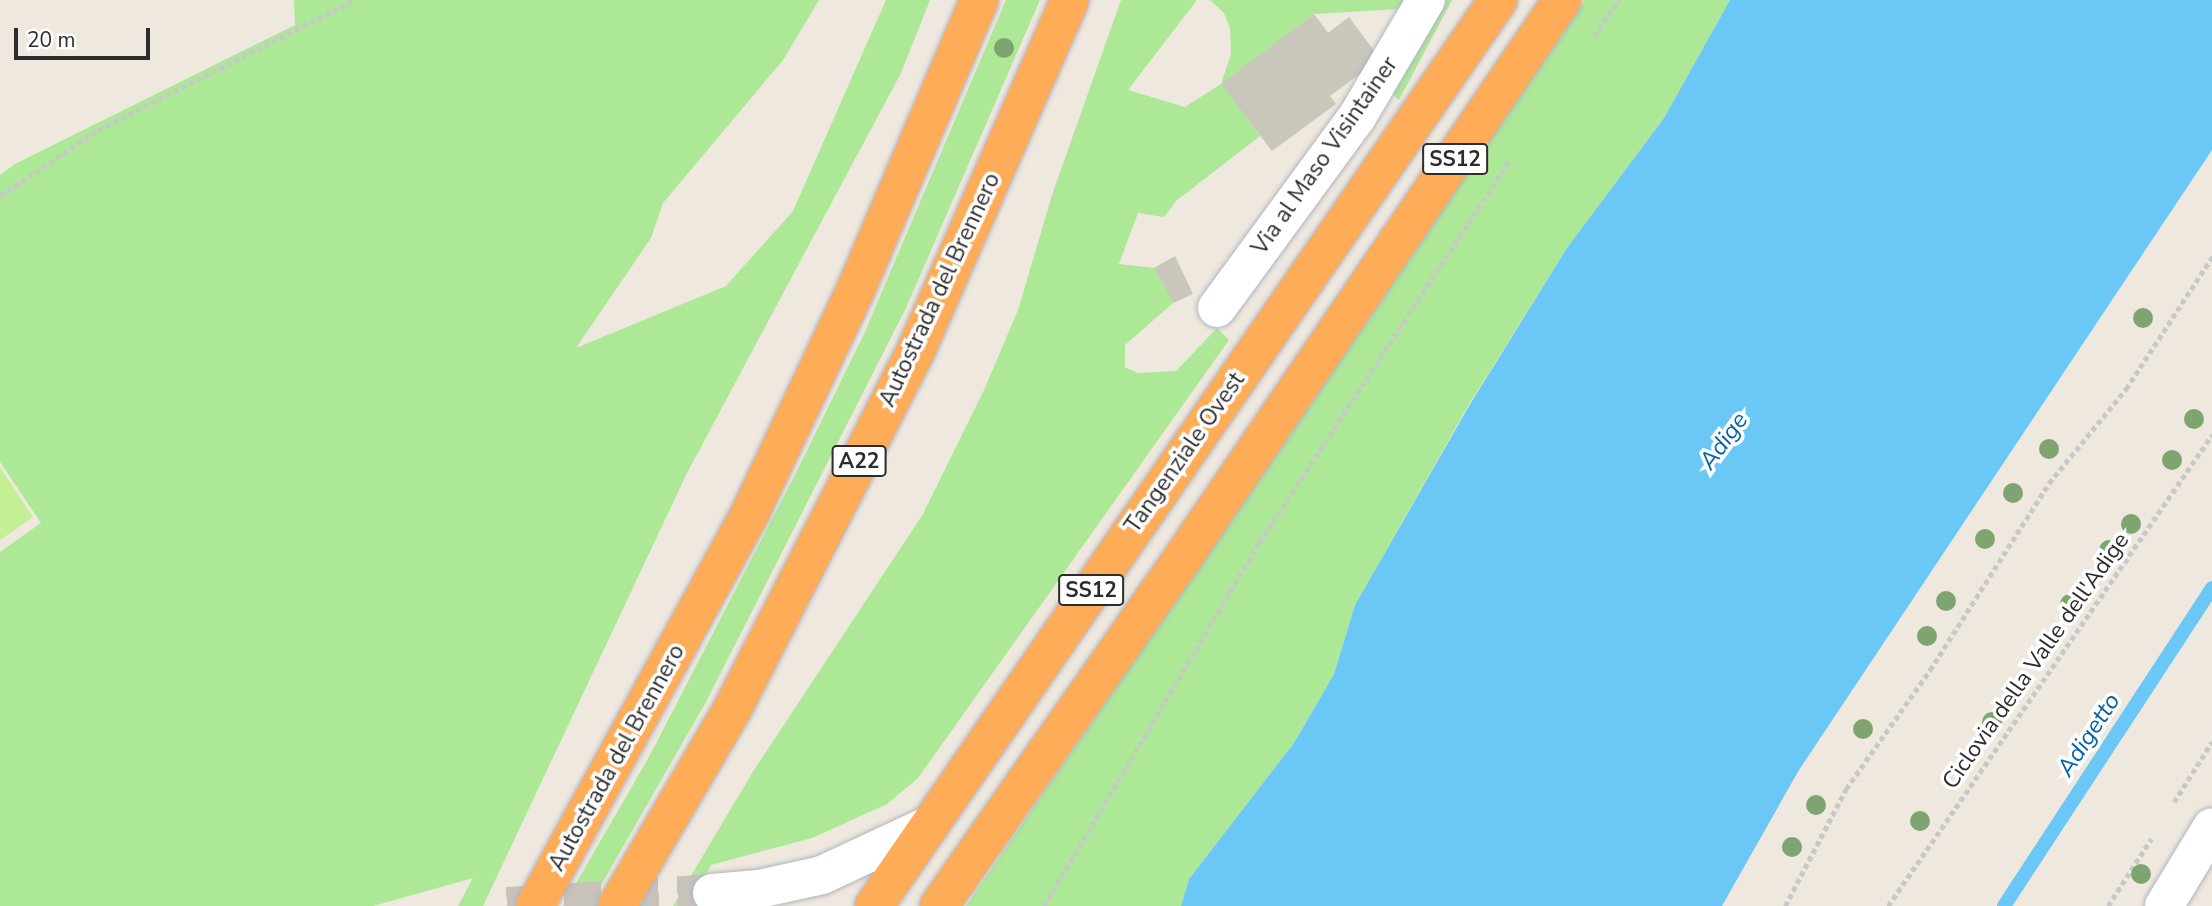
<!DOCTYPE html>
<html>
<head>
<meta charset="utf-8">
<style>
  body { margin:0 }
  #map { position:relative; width:2212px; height:906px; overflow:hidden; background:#eee8de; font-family:"Nunito Sans",sans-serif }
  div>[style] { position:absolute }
  .green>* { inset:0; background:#ade897 }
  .pitch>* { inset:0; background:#c2f093 }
  .water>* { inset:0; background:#6bc7f6 }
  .stream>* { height:14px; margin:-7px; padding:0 7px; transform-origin:7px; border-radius:7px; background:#6bc7f6 }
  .building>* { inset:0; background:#c9c6bc }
  .street-tunnel>* { height:38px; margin-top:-19px; transform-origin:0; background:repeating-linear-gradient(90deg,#c7c2ba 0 38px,transparent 0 57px) }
  .path>* { height:4.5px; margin-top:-2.25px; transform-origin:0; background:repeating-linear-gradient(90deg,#c8c8c8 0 5px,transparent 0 8.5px) }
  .roads { filter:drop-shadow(0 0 2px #b2b3c0) drop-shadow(0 0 2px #b2b3c0) }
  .street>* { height:38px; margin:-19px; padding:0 19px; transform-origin:19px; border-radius:19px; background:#fff }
  .secondary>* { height:38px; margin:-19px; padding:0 19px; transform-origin:19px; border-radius:19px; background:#fff }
  .highway>* { height:38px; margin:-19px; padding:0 19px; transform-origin:19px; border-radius:19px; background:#ffac58 }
  .trees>* { width:20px; height:20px; margin:-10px; border-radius:50%; background:#7ea570 }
  span { translate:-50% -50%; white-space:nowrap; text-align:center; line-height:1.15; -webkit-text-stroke:7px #fff; paint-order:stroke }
  .shield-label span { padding:2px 5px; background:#fff; border:2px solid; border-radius:5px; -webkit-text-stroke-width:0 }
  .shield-label { font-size:21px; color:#2c2c2c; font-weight:700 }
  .street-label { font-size:23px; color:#2c2c2c }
  .water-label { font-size:24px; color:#0664a7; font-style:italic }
  .scale { position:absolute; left:14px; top:28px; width:136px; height:32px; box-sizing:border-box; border:4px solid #2c2c2c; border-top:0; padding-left:9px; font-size:21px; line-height:24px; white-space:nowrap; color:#2c2c2c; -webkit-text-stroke:5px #fff; paint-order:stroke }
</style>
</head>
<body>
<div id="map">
  <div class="green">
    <div style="clip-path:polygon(294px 0,819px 0,783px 60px,663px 203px,651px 238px,576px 348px,726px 286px,793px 211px,886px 0,930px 0,901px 73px,687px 473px,483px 906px,458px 906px,473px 878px,373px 906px,0 906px,0 552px,41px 523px,0 462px,0 175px,15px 164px,295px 25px)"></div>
    <div style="clip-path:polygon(1006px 0,1040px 0,906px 308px,706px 702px,589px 906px,563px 906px,650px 755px,799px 467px,864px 334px)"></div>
    <div style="clip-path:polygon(1121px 0,1197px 0,1128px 90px,1185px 107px,1221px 84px,1231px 54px,1230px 28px,1224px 13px,1210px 0,1403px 0,1400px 9px,1314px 14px,1222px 84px,1260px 136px,1176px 201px,1164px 217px,1138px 213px,1119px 264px,1154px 268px,1173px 303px,1125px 345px,1125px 367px,1138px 373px,1176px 371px,1217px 328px,1229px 340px,918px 778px,887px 804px,812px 838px,711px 865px,688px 906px,673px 906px,754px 770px,923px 514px,984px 390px,1018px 310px,1053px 192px)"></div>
    <div style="clip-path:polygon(1442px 0,1452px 0,1399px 100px,1388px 90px)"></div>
    <div style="clip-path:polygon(1585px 0,1730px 0,1664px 118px,1567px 248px,1468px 406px,1355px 605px,1334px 674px,1294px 743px,1189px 879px,1181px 906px,966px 906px)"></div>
  </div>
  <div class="pitch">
    <div style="clip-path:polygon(0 467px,33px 517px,0 540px)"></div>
  </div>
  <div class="water">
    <div style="clip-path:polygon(1730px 0,2212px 0,2212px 150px,1799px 770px,1722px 906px,1181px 906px,1189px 879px,1294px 743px,1334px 674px,1355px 605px,1469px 406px,1567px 248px,1664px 118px)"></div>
  </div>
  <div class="stream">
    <div style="left:2004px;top:906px;width:380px;rotate:-56.8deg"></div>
  </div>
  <div class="building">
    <div style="clip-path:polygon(1314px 14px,1328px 33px,1349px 17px,1380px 59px,1330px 96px,1336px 104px,1272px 151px,1221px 84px)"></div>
    <div style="clip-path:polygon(1175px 256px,1193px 294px,1173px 303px,1154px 268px)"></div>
  </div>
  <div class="street-tunnel">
    <div style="left:507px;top:906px;width:205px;rotate:-3.6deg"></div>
  </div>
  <div class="path">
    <div style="left:1594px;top:36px;width:44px;rotate:-55.2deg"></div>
    <div style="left:0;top:196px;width:118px;rotate:-34deg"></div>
    <div style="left:98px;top:130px;width:287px;rotate:-26.9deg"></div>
    <div style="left:2174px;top:802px;width:71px;rotate:-57.7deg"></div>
    <div style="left:1044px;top:906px;width:422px;rotate:-59.4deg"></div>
    <div style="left:1259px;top:543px;width:455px;rotate:-56.8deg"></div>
    <div style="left:1785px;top:906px;width:132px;rotate:-62.5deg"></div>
    <div style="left:1846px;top:789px;width:146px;rotate:-54.8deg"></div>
    <div style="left:1930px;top:670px;width:222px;rotate:-57.5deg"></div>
    <div style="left:2049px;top:483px;width:122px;rotate:-50.7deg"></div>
    <div style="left:2126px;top:389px;width:158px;rotate:-56.9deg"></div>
    <div style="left:1888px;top:906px;width:572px;rotate:-55.48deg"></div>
    <div style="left:2108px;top:906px;width:80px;rotate:-57.3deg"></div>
  </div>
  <div class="roads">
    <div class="street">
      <div style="left:1217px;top:308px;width:237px;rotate:-53.8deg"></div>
      <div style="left:1357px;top:117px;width:136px;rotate:-59.5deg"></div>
      <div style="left:712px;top:893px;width:47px;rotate:-4.9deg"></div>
      <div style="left:759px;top:889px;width:65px;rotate:-12.5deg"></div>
      <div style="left:822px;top:875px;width:118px;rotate:-25deg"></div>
    </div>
    <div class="secondary">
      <div style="left:2164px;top:906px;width:92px;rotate:-58.7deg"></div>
    </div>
    <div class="highway">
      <div style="left:535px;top:906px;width:452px;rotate:-61.3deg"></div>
      <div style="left:752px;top:509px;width:243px;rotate:-64.7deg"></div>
      <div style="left:856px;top:289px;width:314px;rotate:-66.9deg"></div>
      <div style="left:617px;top:906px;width:229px;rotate:-59.6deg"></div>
      <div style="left:733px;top:708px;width:404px;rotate:-62.9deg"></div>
      <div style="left:917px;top:348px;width:380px;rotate:-66.3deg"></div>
      <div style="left:874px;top:906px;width:1100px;rotate:-55.44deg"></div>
      <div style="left:939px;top:906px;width:434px;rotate:-55deg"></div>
      <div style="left:1188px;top:550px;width:665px;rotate:-55.78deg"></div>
    </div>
  </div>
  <div class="trees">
    <div style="left:1004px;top:48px"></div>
    <div style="left:2143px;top:318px"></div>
    <div style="left:2194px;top:419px"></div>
    <div style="left:2049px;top:449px"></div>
    <div style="left:2172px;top:460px"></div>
    <div style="left:2013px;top:493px"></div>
    <div style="left:2131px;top:524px"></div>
    <div style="left:1985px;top:539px"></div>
    <div style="left:2109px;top:550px"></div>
    <div style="left:1946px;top:601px"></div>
    <div style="left:2070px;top:604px"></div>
    <div style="left:1927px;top:636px"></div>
    <div style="left:1992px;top:722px"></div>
    <div style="left:1863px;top:729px"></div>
    <div style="left:1816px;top:805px"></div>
    <div style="left:1920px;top:821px"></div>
    <div style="left:1792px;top:847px"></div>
    <div style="left:2141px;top:874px"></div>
  </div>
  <div class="shield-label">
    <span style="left:1455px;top:159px">SS12</span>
    <span style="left:859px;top:461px">A22</span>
    <span style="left:1091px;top:590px">SS12</span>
  </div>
  <div class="street-label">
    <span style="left:1325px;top:156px;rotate:-55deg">Via al Maso Visintainer</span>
    <span style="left:940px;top:290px;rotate:-65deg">Autostrada del Brennero</span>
    <span style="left:1185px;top:453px;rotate:-55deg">Tangenziale Ovest</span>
    <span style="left:2036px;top:661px;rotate:-55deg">Ciclovia della Valle dell'Adige</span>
    <span style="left:617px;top:758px;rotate:-61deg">Autostrada del Brennero</span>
  </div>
  <div class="water-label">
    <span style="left:1724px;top:441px;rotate:-54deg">Adige</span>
    <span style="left:2089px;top:735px;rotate:-57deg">Adigetto</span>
  </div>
  <div class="scale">20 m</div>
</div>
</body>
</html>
